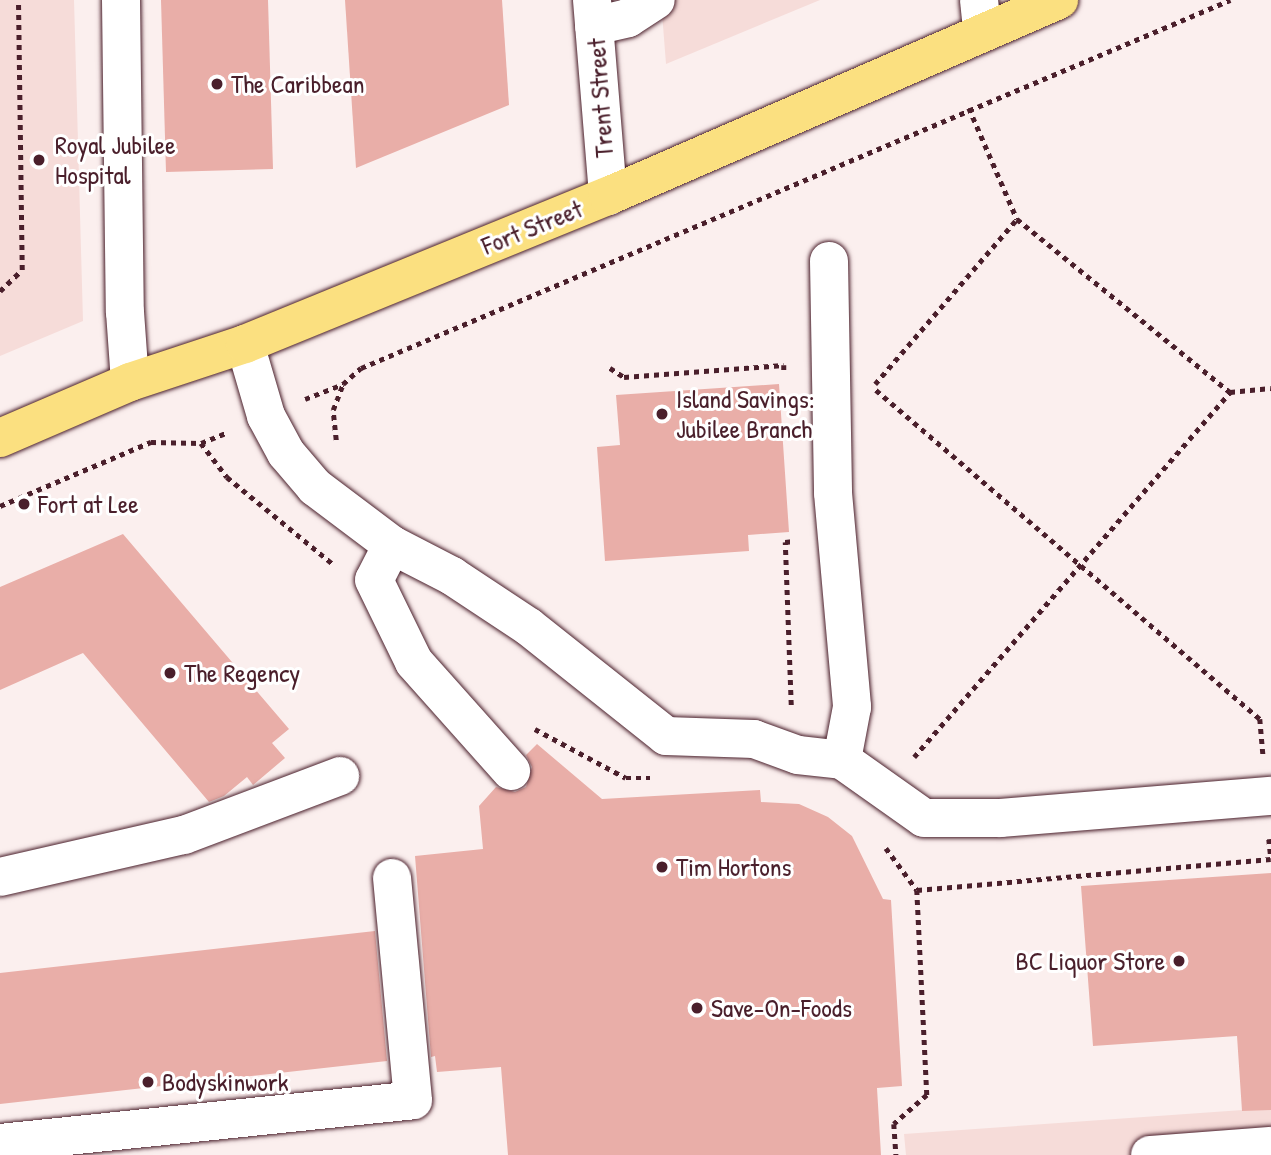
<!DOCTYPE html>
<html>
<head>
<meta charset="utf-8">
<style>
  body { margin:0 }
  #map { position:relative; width:1271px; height:1155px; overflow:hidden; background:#fbefee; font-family:"Patrick Hand",sans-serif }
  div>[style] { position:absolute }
  .built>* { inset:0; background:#f6dcd9 }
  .building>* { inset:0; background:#e9aea8 }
  .path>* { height:4.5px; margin-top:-2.25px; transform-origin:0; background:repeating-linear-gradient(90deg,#4a1f2b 0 5px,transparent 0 10px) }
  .roads { filter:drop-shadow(0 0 2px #4a1f2b) drop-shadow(0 0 2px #4a1f2b) }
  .minor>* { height:38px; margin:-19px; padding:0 19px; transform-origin:19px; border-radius:19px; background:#fff }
  .major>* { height:38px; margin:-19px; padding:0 19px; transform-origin:19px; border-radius:19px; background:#fbe080 }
  .dots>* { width:19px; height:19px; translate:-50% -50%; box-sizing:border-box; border:4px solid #fff; border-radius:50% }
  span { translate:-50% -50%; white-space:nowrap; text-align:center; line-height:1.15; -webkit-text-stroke:6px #fff; paint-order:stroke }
  .poi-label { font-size:26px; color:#4a1f2b }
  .left { translate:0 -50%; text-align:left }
  .right { translate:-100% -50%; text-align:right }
  .street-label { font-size:26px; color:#4a1f2b }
</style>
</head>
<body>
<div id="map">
  <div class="built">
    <div style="clip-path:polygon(0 0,74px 0,83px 321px,0 356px)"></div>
    <div style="clip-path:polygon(661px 0,820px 0,666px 64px)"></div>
    <div style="clip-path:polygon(1271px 1108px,1271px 1155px,906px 1155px,904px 1134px)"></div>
  </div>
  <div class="building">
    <div style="clip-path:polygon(161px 0,268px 0,273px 169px,166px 172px)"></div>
    <div style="clip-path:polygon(345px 0,502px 0,509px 105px,356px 168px)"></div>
    <div style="clip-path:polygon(779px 384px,789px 532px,748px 535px,749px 551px,605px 561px,597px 447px,620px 445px,616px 395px)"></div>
    <div style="clip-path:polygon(123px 534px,289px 729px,272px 743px,285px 758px,253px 785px,247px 777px,224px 796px,209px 802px,83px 653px,0 690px,0 587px)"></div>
    <div style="clip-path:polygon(537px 744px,602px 799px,760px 790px,761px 802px,799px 804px,828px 817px,852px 836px,883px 899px,891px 900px,902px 1086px,877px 1088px,881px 1155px,508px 1155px,501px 1067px,437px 1072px,435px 1056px,431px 1057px,415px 856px,483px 849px,479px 806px,496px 787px,515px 792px,526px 787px,532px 767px,526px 755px)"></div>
    <div style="clip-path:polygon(1271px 873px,1271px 1110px,1242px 1111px,1237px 1036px,1093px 1046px,1081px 886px)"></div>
    <div style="clip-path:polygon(375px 931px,387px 1061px,0 1104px,0 973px)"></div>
  </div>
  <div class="path">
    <div style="left:969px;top:108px;width:121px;rotate:66.6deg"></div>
    <div style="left:1017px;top:219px;width:274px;rotate:39.1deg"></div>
    <div style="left:0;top:291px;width:30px;rotate:-44deg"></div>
    <div style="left:22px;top:270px;width:270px;rotate:-90.8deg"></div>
    <div style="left:610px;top:368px;width:17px;rotate:33deg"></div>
    <div style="left:624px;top:377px;width:160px;rotate:-4.3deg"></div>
    <div style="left:784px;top:365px;width:5px;rotate:90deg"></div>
    <div style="left:875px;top:384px;width:218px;rotate:-49.3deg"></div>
    <div style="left:876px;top:390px;width:506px;rotate:40.59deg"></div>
    <div style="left:1260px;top:719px;width:35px;rotate:85deg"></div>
    <div style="left:305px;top:399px;width:41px;rotate:-21.5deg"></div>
    <div style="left:336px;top:440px;width:30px;rotate:-96deg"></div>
    <div style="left:333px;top:410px;width:28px;rotate:-69deg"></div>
    <div style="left:343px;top:384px;width:24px;rotate:-42deg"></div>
    <div style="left:361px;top:368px;width:944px;rotate:-22.95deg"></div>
    <div style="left:201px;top:443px;width:27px;rotate:-22deg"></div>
    <div style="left:0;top:506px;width:164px;rotate:-23deg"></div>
    <div style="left:151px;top:442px;width:50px;rotate:1.1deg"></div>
    <div style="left:201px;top:443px;width:43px;rotate:52.6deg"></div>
    <div style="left:227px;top:477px;width:137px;rotate:39.4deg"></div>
    <div style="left:791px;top:705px;width:163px;rotate:-92.1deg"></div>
    <div style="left:785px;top:542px;width:9px;rotate:-6deg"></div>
    <div style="left:535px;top:729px;width:103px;rotate:28.3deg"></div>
    <div style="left:626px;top:778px;width:24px"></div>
    <div style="left:914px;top:757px;width:483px;rotate:-49.1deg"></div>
    <div style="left:1230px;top:392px;width:41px;rotate:-5.6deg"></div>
    <div style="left:1269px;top:839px;width:20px;rotate:84deg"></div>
    <div style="left:886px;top:848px;width:52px;rotate:53.6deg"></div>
    <div style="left:917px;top:890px;width:205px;rotate:87.2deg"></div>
    <div style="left:927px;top:1095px;width:44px;rotate:138.7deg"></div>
    <div style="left:894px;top:1124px;width:31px;rotate:86deg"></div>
    <div style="left:917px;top:890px;width:355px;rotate:-5deg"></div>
  </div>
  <div class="roads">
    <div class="minor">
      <div style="left:121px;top:0;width:312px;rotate:89.3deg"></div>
      <div style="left:125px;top:312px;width:70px;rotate:85.9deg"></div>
      <div style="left:592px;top:0;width:197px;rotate:85.3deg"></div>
      <div style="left:979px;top:0;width:31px;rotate:84deg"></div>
      <div style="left:594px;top:26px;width:35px;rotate:-13deg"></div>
      <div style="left:628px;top:18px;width:33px;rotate:-33deg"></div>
      <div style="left:829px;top:261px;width:232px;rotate:89deg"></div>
      <div style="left:833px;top:493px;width:215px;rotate:84.9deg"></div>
      <div style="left:852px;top:707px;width:54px;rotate:100.7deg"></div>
      <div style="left:245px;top:344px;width:75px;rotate:73.7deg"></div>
      <div style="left:266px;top:416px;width:42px;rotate:61.6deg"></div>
      <div style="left:286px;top:453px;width:45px;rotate:49.5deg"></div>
      <div style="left:315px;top:487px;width:96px;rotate:37deg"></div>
      <div style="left:392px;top:545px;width:68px;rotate:27.3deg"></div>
      <div style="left:452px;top:576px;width:92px;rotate:33.5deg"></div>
      <div style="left:529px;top:627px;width:175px;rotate:38.5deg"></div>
      <div style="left:666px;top:736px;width:88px;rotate:2deg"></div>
      <div style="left:754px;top:739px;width:47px;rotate:20deg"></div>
      <div style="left:798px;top:755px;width:44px;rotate:6.5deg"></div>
      <div style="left:842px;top:760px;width:100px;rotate:35.3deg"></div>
      <div style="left:924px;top:818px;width:77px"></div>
      <div style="left:1001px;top:818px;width:271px;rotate:-4.7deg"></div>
      <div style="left:392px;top:545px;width:39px;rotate:117deg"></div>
      <div style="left:374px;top:580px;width:91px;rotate:64deg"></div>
      <div style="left:414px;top:662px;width:146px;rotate:48.3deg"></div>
      <div style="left:0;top:877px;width:189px;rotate:-12.9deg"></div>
      <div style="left:184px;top:835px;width:167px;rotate:-20.7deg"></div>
      <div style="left:0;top:1143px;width:415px;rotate:-5.9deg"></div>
      <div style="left:413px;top:1100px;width:223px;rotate:-95.4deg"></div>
      <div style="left:1150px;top:1155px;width:121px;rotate:-4.3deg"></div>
    </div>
    <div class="major">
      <div style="left:0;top:438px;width:142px;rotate:-23.3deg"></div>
      <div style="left:130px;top:382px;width:121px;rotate:-18.3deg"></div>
      <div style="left:245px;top:344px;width:392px;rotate:-22.2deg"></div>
      <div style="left:608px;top:196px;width:492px;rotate:-23.5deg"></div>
    </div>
  </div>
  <div class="dots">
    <div style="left:217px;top:84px;background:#4a1f2b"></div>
    <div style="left:39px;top:160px;background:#4a1f2b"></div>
    <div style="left:662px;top:414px;background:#4a1f2b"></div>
    <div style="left:24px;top:504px;background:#4a1f2b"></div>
    <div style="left:170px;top:673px;background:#4a1f2b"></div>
    <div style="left:662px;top:867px;background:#4a1f2b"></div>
    <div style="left:1179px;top:961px;background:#4a1f2b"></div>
    <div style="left:697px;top:1008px;background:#4a1f2b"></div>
    <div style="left:148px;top:1082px;background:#4a1f2b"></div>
  </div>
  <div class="poi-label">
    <span class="left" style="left:231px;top:84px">The Caribbean</span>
    <span class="left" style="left:55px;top:160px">Royal Jubilee<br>Hospital</span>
    <span class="left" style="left:676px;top:414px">Island Savings:<br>Jubilee Branch</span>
    <span class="left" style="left:38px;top:504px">Fort at Lee</span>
    <span class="left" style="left:184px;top:673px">The Regency</span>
    <span class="left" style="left:676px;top:867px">Tim Hortons</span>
    <span class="right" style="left:1165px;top:961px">BC Liquor Store</span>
    <span class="left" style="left:711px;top:1008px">Save-On-Foods</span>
    <span class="left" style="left:162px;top:1082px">Bodyskinwork</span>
  </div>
  <div class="street-label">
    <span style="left:600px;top:98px;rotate:-94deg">Trent Street</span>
    <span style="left:532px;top:227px;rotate:-22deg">Fort Street</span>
  </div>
</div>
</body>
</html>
